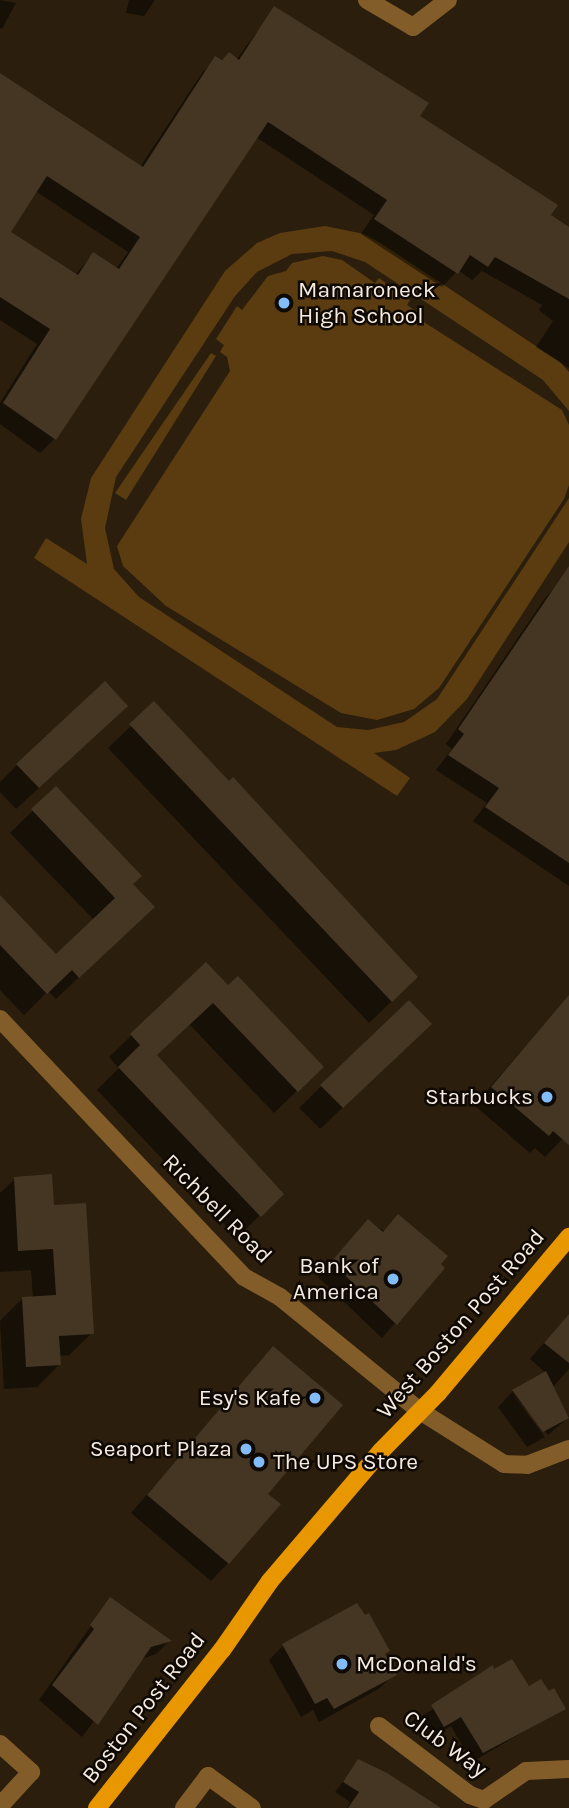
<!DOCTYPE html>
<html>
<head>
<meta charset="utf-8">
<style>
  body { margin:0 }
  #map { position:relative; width:569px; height:1808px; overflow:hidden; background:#2b1e0c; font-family:Karla,sans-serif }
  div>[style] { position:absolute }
  .green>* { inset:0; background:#5a3c10 }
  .shadow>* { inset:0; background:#0007 }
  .building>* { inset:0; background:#453624 }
  .minor>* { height:18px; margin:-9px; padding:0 9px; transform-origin:9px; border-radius:9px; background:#835d29 }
  .major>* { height:18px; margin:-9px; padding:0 9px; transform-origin:9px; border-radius:9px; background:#e89700 }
  .dots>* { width:19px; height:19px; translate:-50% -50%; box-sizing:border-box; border:4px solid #0f0903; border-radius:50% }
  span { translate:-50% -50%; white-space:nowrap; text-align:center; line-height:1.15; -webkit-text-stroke:5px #0f0903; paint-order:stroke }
  .poi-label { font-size:23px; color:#f5ebe0 }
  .left { translate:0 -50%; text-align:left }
  .right { translate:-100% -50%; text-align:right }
  .street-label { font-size:23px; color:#f5ebe0 }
</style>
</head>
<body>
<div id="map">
  <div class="green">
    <div style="clip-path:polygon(325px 226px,364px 234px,382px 244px,560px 362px,569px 372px,569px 411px,543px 380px,365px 262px,332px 251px,292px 254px,257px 272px,235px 296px,116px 477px,105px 528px,114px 569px,139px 597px,337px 727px,368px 730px,404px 722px,437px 699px,569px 498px,569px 542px,467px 699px,435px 732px,396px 750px,374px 753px,410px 778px,397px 796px,34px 558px,46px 538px,87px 564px,81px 519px,91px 478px,225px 271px,257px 243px,280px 233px)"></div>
    <div style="clip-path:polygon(323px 256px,342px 260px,375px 283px,379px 278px,410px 300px,407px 305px,417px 312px,416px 317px,562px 410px,569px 425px,569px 485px,564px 499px,439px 688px,414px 709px,377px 720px,341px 713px,166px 606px,123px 566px,117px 546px,230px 371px,227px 357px,220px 352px,224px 345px,216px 339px,237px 306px,242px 310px,268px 276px,286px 271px,292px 263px)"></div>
    <div style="clip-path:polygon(211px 353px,216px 356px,126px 500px,115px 493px)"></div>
  </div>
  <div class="shadow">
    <div style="clip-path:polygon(0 0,16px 3px,2px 29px,0 28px)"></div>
    <div style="clip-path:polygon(129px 0,155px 0,144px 16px,126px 13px)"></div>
    <div style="clip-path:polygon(evenodd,275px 8px,569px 229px,569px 368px,536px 347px,553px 321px,539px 310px,542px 305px,482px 271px,472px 280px,458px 270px,442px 287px,361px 234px,374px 215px,256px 137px,54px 439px,40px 453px,0 424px,0 403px,37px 344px,0 320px,0 75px,140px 167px,202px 73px,216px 59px,236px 60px,275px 8px,37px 192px,128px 252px,116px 269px,93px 254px,75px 275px,9px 232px,37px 192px)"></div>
    <div style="clip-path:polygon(569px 573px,569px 886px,473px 821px,487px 803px,436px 770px,452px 749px,446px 744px,545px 598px)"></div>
    <div style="clip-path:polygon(154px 704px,393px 1000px,369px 1023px,108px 748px)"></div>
    <div style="clip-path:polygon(104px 728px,16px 809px,0 792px,0 782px,17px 765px)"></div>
    <div style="clip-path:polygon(56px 788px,131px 884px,130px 929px,56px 999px,48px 991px,24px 1015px,0 990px,0 898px,56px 956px,94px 920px,10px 833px)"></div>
    <div style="clip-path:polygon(206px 964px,299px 1089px,274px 1113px,189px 1024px,155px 1056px,281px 1194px,237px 1238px,97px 1090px,119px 1068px,109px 1057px)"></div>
    <div style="clip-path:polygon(569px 997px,569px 1132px,545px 1157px,535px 1148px,530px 1153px,474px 1105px)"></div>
    <div style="clip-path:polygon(408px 1046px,320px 1129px,299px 1108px,321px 1086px)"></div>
    <div style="clip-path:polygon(15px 1179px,52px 1207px,92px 1333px,69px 1355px,59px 1356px,59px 1365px,37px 1387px,4px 1389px,0 1321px,23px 1298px,33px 1298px,31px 1270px,0 1272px,0 1193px)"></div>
    <div style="clip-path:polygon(368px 1221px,443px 1268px,382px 1338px,318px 1277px)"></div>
    <div style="clip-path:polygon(569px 1314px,569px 1369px,553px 1387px,569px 1417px,548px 1435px,513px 1394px,545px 1437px,527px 1447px,498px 1407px,513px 1391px,546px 1373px,530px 1359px)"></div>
    <div style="clip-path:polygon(273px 1349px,266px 1494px,228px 1563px,211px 1581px,131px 1513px)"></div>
    <div style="clip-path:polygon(110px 1599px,169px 1641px,156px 1654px,141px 1659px,82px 1737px,39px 1700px)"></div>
    <div style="clip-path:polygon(283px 1646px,384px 1655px,394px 1674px,380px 1688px,319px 1722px,313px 1710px,301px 1717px,269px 1660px)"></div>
    <div style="clip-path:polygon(494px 1671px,548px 1693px,564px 1708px,472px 1762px,451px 1726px,434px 1736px,422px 1716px)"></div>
    <div style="clip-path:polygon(359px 1761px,432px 1808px,347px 1808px,350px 1802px,335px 1792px)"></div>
  </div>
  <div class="building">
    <div style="clip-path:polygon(evenodd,274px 6px,429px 103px,420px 116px,558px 205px,551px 215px,569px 227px,569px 299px,495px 257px,488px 267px,470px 255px,458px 274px,374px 219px,387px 200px,268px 122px,56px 440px,3px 403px,50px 329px,0 297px,0 73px,143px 167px,215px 56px,222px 60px,229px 52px,239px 60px,274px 6px,47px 176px,140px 237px,119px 269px,93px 252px,78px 275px,11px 232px,47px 176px)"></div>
    <div style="clip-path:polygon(569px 566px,569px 863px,485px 807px,499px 788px,448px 755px,464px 734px,458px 729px)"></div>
    <div style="clip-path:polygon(105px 681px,128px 706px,39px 788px,16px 764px)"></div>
    <div style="clip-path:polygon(154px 701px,229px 781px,233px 777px,418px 977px,392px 1002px,129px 724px)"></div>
    <div style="clip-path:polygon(56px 786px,142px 876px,133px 884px,155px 907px,79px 978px,72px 970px,47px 994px,0 945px,0 895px,56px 954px,115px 898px,31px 809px)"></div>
    <div style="clip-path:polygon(206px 962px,228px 985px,238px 976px,324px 1067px,298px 1092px,213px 1003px,157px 1055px,284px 1194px,261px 1217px,118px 1067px,140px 1045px,130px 1034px)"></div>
    <div style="clip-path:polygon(569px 995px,569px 1145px,553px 1131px,549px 1136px,491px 1087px)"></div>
    <div style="clip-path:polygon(409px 1000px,432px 1024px,343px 1108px,320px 1085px)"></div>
    <div style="clip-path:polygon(52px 1174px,54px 1205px,86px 1203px,94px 1334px,59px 1336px,61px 1365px,26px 1367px,22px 1297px,56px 1295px,53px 1249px,18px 1251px,14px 1177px)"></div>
    <div style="clip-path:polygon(398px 1214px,448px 1256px,441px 1264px,445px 1268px,397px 1325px,331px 1262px,368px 1219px,383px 1232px)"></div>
    <div style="clip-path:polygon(569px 1314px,569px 1363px,544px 1343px)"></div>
    <div style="clip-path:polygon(273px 1346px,343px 1405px,268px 1494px,281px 1504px,229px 1564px,147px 1495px)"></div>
    <div style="clip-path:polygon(546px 1371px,569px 1418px,543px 1432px,512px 1390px)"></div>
    <div style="clip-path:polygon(110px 1597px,172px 1641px,151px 1647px,98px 1725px,52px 1685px,94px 1629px,90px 1625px)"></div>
    <div style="clip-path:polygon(357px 1603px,365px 1615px,369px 1613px,390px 1651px,385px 1654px,397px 1675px,334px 1709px,327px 1698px,315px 1704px,282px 1644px)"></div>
    <div style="clip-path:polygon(512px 1659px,529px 1686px,541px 1679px,549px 1691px,554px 1688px,566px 1709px,483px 1753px,461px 1717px,444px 1727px,431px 1705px,493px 1665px,494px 1669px)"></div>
    <div style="clip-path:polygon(358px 1759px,387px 1773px,441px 1808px,348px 1808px,359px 1792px,343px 1782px)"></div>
  </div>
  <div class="minor">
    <div style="left:367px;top:0;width:53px;rotate:30.4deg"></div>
    <div style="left:413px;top:27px;width:44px;rotate:-37.6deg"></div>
    <div style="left:0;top:1019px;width:355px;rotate:46.6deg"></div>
    <div style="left:244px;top:1277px;width:41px;rotate:29.1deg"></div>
    <div style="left:280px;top:1297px;width:181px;rotate:39.2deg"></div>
    <div style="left:420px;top:1411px;width:99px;rotate:32.2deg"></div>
    <div style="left:504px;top:1464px;width:23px;rotate:2deg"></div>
    <div style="left:527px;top:1465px;width:45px;rotate:-20.9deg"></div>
    <div style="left:379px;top:1726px;width:114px;rotate:37.2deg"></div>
    <div style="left:470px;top:1795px;width:15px;rotate:20deg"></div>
    <div style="left:0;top:1744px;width:42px;rotate:42.1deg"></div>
    <div style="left:31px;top:1772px;width:46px;rotate:132.4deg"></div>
    <div style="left:484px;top:1800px;width:51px;rotate:-34.6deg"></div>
    <div style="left:526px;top:1771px;width:43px;rotate:-2.7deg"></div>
    <div style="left:184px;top:1808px;width:40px;rotate:-53deg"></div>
    <div style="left:208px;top:1776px;width:54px;rotate:36deg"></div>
  </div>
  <div class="major">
    <div style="left:97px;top:1808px;width:201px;rotate:-51.7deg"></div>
    <div style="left:222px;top:1650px;width:84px;rotate:-55.2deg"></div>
    <div style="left:270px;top:1581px;width:171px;rotate:-49.5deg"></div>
    <div style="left:381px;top:1451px;width:81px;rotate:-45.5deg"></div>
    <div style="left:438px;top:1393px;width:204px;rotate:-50deg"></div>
  </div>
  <div class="dots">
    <div style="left:284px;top:303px;background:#83bcfb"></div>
    <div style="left:547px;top:1097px;background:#83bcfb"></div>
    <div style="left:393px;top:1279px;background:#83bcfb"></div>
    <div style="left:315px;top:1398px;background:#83bcfb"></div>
    <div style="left:246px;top:1449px;background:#83bcfb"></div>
    <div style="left:259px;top:1462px;background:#83bcfb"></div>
    <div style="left:342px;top:1664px;background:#83bcfb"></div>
  </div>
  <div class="poi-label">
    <span class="left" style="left:298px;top:303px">Mamaroneck<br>High School</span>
    <span class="right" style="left:533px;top:1097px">Starbucks</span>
    <span class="right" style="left:379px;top:1279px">Bank of<br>America</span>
    <span class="right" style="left:301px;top:1398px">Esy's Kafe</span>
    <span class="right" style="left:232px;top:1449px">Seaport Plaza</span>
    <span class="left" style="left:273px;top:1462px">The UPS Store</span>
    <span class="left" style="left:356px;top:1664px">McDonald's</span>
  </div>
  <div class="street-label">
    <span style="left:217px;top:1209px;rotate:45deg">Richbell Road</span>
    <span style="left:461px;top:1324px;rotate:-49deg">West Boston Post Road</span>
    <span style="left:144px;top:1708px;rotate:-52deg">Boston Post Road</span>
    <span style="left:445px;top:1744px;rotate:36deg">Club Way</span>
  </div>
</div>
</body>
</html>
